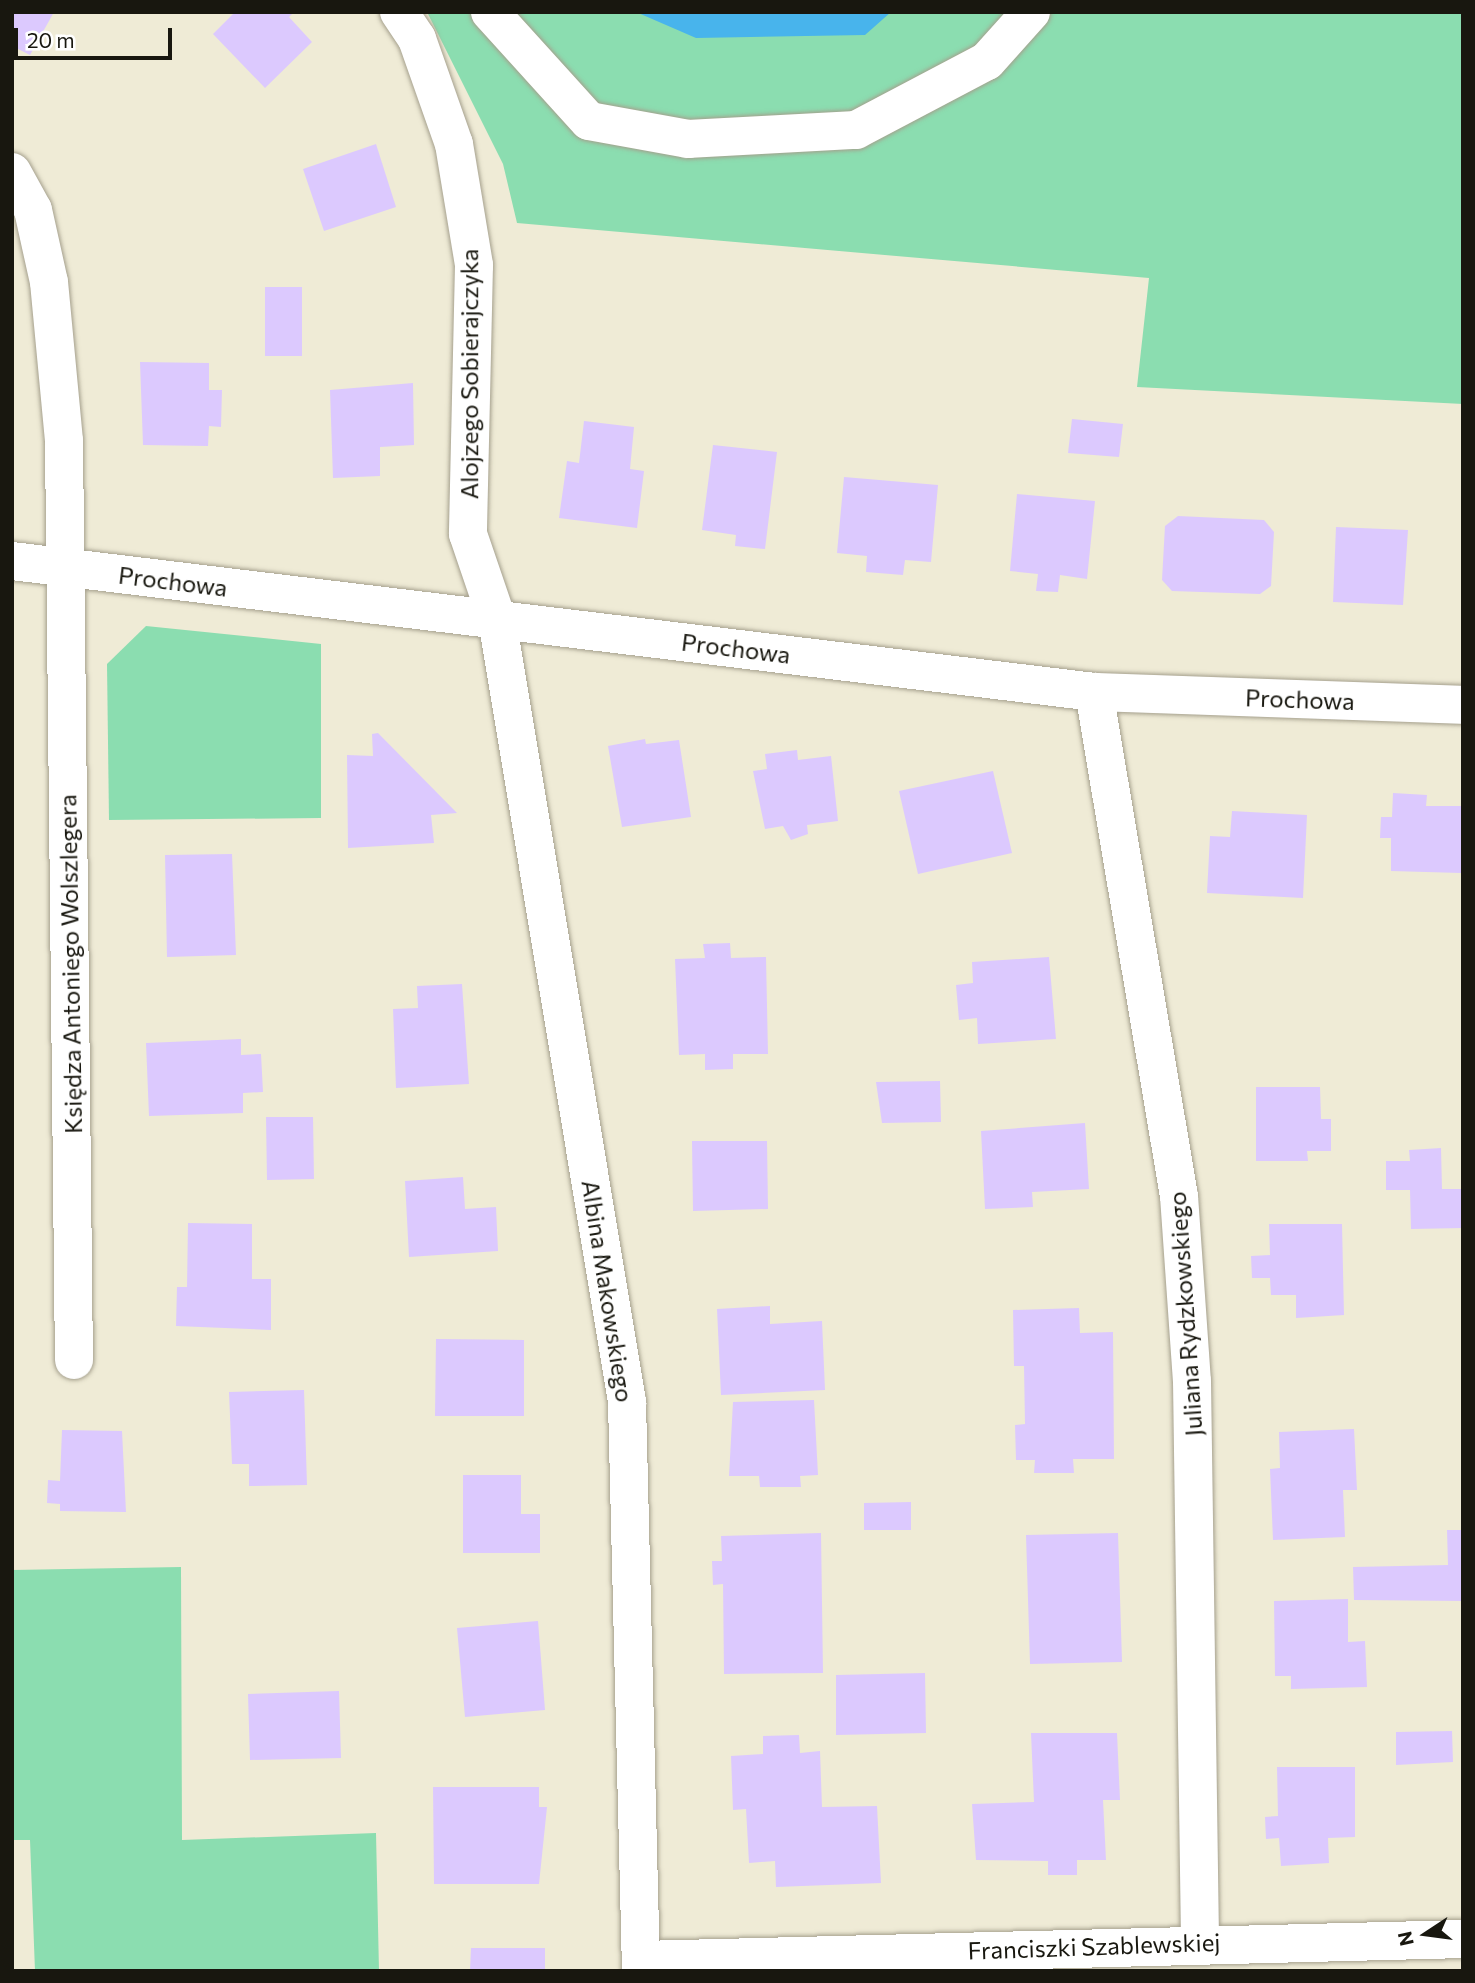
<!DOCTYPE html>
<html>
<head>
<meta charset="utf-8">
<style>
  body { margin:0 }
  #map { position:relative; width:1475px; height:1983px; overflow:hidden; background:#efebd6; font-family:Commissioner,sans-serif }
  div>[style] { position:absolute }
  .green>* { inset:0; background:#8bddb0 }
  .water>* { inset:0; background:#48b4ec }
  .building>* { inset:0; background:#dcc9fe }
  .roads { filter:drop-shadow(0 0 2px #a5a08d) drop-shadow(0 0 2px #a5a08d) }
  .minor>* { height:38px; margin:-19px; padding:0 19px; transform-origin:19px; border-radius:19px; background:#fff }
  span { translate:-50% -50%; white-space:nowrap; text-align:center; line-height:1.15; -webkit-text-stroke:6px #fff; paint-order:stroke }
  .street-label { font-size:24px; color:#18170f }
  .frame { position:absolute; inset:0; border:14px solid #18170f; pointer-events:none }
  .north { position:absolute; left:1391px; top:1899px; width:70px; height:70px; -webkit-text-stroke:5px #fff; paint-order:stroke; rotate:257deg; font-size:19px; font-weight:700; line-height:28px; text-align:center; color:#18170f }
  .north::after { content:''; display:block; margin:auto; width:24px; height:32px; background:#18170f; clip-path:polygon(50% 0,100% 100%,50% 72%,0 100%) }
  .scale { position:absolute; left:14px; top:28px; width:158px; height:32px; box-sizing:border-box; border:4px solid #18170f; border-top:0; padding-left:9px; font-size:21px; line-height:24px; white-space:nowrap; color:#18170f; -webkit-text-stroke:5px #fff; paint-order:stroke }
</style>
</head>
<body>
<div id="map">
  <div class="green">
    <div style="clip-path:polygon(427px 12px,1463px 12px,1463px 404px,1137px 387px,1149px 278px,517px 223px,503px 164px)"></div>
    <div style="clip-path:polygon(146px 626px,321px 644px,321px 818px,109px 820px,107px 664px)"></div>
    <div style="clip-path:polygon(181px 1567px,182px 1840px,376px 1833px,379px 1971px,35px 1971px,30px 1840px,12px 1840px,12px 1570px)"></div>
  </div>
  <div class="water">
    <div style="clip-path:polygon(636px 12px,891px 12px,865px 35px,696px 38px)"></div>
  </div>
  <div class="building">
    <div style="clip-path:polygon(12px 12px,54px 12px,30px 55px,12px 46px)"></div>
    <div style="clip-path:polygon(235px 12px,294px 12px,289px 17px,312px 42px,265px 88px,213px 34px)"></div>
    <div style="clip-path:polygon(376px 144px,396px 207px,324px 231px,303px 169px)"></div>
    <div style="clip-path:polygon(265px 287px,302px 287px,302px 356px,265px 356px)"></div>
    <div style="clip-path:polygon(140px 362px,209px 363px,209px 390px,222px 390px,221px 427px,209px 426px,208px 446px,143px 445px)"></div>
    <div style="clip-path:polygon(413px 383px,414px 445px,380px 447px,380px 476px,333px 478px,330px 390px)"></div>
    <div style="clip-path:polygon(1072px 419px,1123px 424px,1119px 457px,1068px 453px)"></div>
    <div style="clip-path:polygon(584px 421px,634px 427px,630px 469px,644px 471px,637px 528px,559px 518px,567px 461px,579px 463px)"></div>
    <div style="clip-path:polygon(713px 445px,777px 452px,765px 549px,735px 546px,736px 535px,702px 530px)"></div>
    <div style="clip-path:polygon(844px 477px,938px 485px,931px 562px,905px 560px,903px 575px,866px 572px,867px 556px,837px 553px)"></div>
    <div style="clip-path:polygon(1017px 494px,1095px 501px,1087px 579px,1060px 575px,1058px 592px,1036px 591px,1038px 574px,1010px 571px)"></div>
    <div style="clip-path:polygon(1178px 516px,1264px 520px,1274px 532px,1271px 586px,1260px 594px,1172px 591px,1162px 580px,1165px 526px)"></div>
    <div style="clip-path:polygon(1336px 527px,1408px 530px,1403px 605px,1333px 602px)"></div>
    <div style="clip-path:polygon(378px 733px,457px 813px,431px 815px,434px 843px,348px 848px,347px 755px,373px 756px,372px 734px)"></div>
    <div style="clip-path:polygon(645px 739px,646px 744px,679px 740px,691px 817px,622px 827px,608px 746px)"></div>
    <div style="clip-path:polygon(797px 750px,798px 760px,831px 756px,838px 821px,807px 825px,808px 834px,791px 840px,783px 826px,765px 829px,753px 771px,767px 769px,765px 754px)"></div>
    <div style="clip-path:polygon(993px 771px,1012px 853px,918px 874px,899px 791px)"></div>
    <div style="clip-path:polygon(1393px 793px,1427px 795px,1426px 806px,1461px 806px,1461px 873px,1391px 871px,1391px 838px,1380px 838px,1381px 817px,1392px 817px)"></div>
    <div style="clip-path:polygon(1232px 811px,1307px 815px,1303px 898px,1207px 893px,1210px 836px,1230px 837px)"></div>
    <div style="clip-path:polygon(232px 854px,236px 955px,167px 957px,165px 855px)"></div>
    <div style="clip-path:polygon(730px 943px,731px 958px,766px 957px,768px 1054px,733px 1054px,733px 1069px,705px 1070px,705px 1054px,679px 1055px,675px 959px,705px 958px,703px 944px)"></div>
    <div style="clip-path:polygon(1049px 957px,1056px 1039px,978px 1044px,977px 1018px,959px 1020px,956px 985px,973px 983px,972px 962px)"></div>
    <div style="clip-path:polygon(462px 984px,469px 1084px,396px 1088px,393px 1009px,418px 1008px,417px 986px)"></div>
    <div style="clip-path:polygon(241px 1039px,241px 1055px,261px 1054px,263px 1092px,243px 1093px,243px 1113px,149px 1116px,146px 1043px)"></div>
    <div style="clip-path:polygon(940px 1081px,941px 1122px,882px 1123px,876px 1082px)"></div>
    <div style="clip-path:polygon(1256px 1087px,1320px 1087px,1321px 1119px,1331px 1119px,1331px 1151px,1307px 1151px,1308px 1161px,1256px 1161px)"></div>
    <div style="clip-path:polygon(266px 1117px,313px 1117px,314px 1179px,267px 1180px)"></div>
    <div style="clip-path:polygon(1085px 1123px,1089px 1189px,1032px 1192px,1033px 1207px,985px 1209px,981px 1131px)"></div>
    <div style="clip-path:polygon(692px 1141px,767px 1141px,768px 1209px,693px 1211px)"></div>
    <div style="clip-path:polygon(1441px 1148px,1442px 1189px,1463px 1189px,1463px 1228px,1411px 1229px,1410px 1190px,1386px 1190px,1386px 1161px,1410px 1161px,1409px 1150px)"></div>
    <div style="clip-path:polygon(463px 1177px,465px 1209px,496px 1207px,498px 1251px,409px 1257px,405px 1181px)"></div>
    <div style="clip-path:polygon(188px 1223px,252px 1224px,252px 1279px,271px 1279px,271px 1330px,176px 1326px,177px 1287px,187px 1287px)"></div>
    <div style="clip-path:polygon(1269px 1224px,1342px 1224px,1344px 1315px,1296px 1318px,1296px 1295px,1271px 1295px,1270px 1278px,1252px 1278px,1251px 1256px,1270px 1255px)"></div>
    <div style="clip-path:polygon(770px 1306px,770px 1324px,822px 1321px,825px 1390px,721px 1395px,717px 1309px)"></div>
    <div style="clip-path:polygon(1079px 1308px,1080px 1333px,1113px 1332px,1114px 1459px,1073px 1459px,1074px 1473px,1034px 1473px,1035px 1460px,1016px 1460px,1015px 1425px,1025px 1424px,1024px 1366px,1014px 1366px,1013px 1310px)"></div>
    <div style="clip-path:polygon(436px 1339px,524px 1340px,524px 1416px,435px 1416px)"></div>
    <div style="clip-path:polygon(304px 1390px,307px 1485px,249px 1486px,249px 1464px,232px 1464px,229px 1392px)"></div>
    <div style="clip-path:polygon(814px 1400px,818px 1475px,800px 1476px,801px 1487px,760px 1487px,759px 1476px,729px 1476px,733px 1402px)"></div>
    <div style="clip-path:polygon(1354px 1429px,1357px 1490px,1343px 1490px,1345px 1537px,1273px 1540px,1270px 1469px,1280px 1468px,1279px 1432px)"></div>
    <div style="clip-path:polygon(62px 1430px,122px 1431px,126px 1512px,60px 1511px,60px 1504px,47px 1503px,48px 1480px,60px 1481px)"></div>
    <div style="clip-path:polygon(463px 1475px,521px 1475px,521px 1514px,540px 1514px,540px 1553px,463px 1553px)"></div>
    <div style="clip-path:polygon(911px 1502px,911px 1530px,864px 1530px,864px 1503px)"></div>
    <div style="clip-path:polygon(1447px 1530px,1463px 1530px,1463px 1601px,1354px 1600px,1353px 1567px,1448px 1565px)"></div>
    <div style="clip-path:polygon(821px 1533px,823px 1673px,724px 1674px,723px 1584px,713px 1585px,712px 1561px,722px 1561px,721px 1536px)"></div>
    <div style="clip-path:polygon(1118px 1533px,1122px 1662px,1030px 1664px,1026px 1535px)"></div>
    <div style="clip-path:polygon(1348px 1599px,1348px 1642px,1365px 1641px,1367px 1687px,1291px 1689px,1291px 1676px,1275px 1676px,1274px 1601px)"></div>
    <div style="clip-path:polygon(538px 1621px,545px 1710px,465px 1717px,457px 1628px)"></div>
    <div style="clip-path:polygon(925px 1673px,926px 1733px,836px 1735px,836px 1675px)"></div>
    <div style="clip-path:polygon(339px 1691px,341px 1758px,250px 1760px,248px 1694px)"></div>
    <div style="clip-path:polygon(1452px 1731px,1453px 1762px,1396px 1765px,1396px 1732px)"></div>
    <div style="clip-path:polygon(1031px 1733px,1117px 1733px,1120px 1800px,1103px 1800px,1106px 1860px,1077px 1860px,1077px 1875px,1048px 1875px,1048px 1861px,976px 1860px,972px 1804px,1034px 1802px)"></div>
    <div style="clip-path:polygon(799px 1735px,800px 1753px,820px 1751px,822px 1807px,877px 1806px,881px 1883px,776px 1887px,775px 1861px,749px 1863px,746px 1809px,733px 1810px,731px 1756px,763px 1754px,763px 1736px)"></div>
    <div style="clip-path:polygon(1277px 1767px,1355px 1767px,1355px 1837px,1328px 1838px,1329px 1863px,1281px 1866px,1279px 1838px,1266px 1839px,1265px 1817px,1278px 1816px)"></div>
    <div style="clip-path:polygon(433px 1787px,539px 1787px,539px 1807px,547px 1807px,539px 1884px,434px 1884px)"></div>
    <div style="clip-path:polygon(471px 1948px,545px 1948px,545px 1971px,470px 1971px)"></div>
  </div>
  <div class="roads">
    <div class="minor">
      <div style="left:399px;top:12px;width:32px;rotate:56deg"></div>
      <div style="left:417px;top:39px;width:111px;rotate:70.6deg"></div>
      <div style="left:454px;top:144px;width:123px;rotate:80.6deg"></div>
      <div style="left:474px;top:265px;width:269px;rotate:91.3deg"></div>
      <div style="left:468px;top:534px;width:90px;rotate:71.2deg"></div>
      <div style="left:497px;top:619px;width:794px;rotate:80.57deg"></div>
      <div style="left:627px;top:1402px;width:569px;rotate:88.59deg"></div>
      <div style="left:490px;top:12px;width:147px;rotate:47.8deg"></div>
      <div style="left:589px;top:121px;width:101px;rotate:10.3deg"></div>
      <div style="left:688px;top:139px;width:168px;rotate:-3.1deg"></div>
      <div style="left:856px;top:130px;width:148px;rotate:-27.8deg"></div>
      <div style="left:987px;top:61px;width:66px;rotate:-48.1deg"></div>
      <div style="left:12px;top:172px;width:43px;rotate:61.1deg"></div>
      <div style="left:33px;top:210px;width:74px;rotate:77.5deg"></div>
      <div style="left:49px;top:282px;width:160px;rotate:84.6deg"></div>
      <div style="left:64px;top:441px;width:919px;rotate:89.38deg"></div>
      <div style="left:12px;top:561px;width:1090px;rotate:6.9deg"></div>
      <div style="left:1094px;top:692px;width:369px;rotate:2deg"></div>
      <div style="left:1094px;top:692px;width:511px;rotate:80.43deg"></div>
      <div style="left:1179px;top:1196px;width:185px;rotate:86deg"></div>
      <div style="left:1192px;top:1381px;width:562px;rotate:89.18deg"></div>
      <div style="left:641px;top:1960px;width:822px;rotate:-1.46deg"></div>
    </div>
  </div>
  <div class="street-label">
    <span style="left:469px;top:374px;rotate:-90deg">Alojzego Sobierajczyka</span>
    <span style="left:173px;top:581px;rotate:7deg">Prochowa</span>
    <span style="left:736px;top:648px;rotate:7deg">Prochowa</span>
    <span style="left:1300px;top:699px;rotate:2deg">Prochowa</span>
    <span style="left:70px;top:964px;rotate:-91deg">Księdza Antoniego Wolszlegera</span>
    <span style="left:608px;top:1291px;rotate:81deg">Albina Makowskiego</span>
    <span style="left:1185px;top:1314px;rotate:-94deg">Juliana Rydzkowskiego</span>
    <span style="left:1094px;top:1946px;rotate:-2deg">Franciszki Szablewskiej</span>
  </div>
  <div class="frame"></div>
  <div class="north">N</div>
  <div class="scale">20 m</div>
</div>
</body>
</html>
